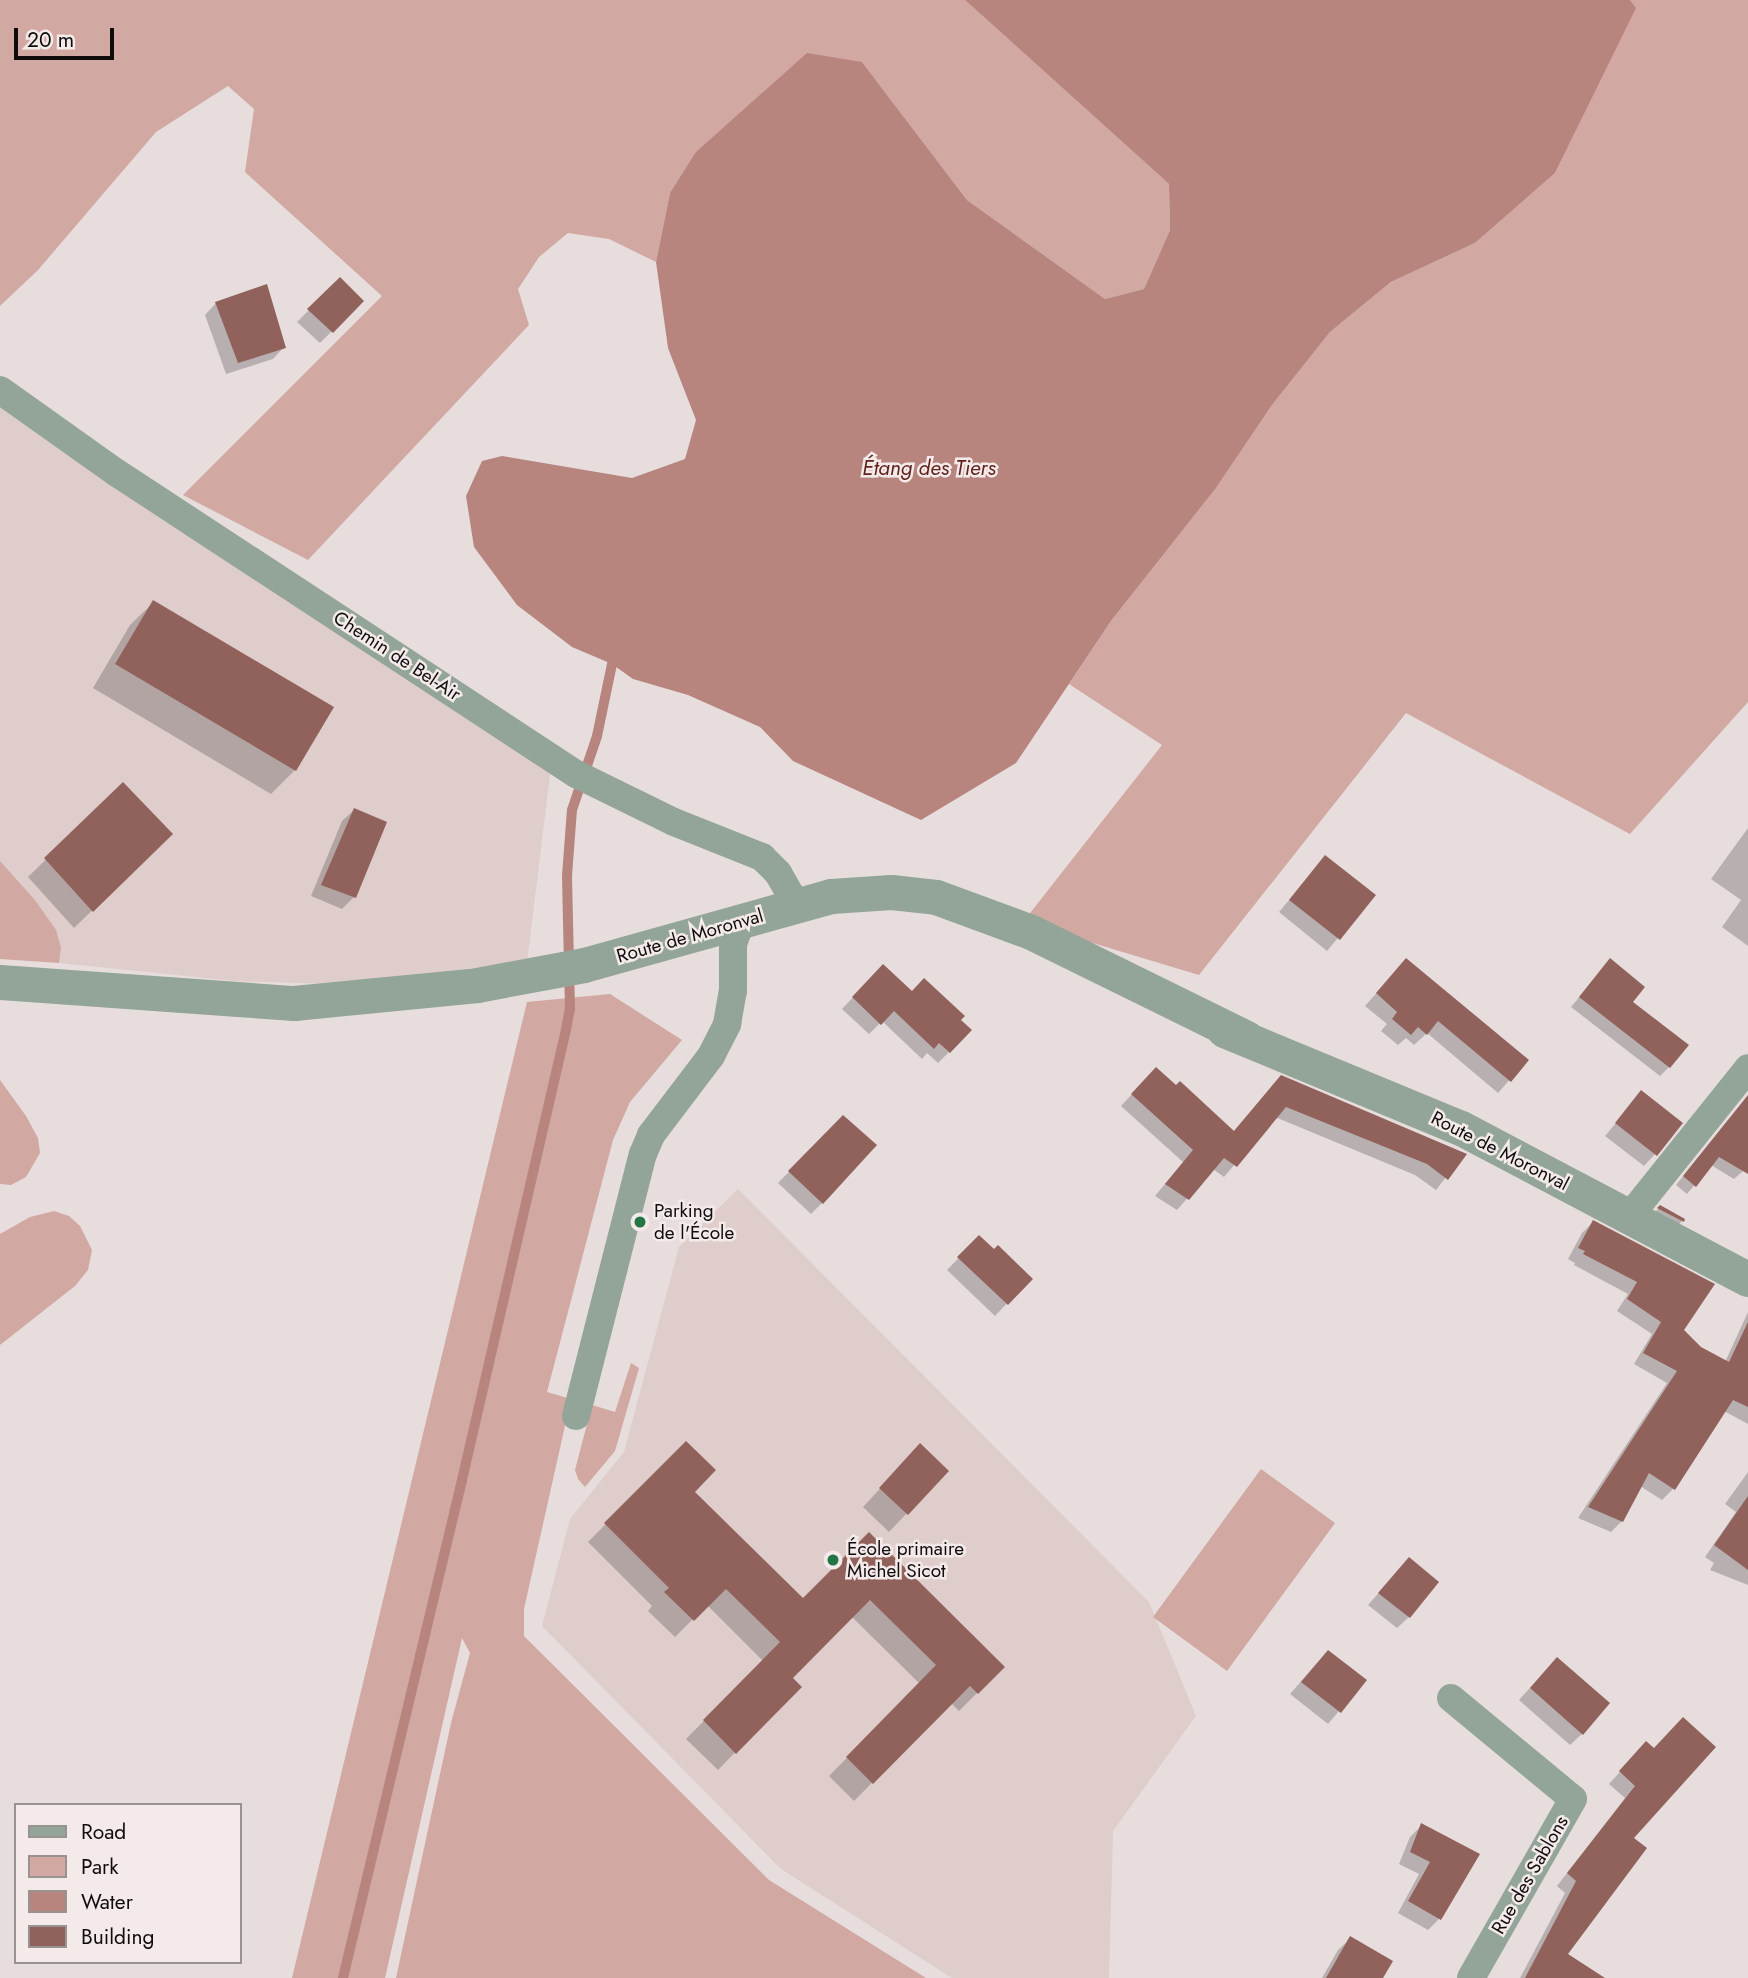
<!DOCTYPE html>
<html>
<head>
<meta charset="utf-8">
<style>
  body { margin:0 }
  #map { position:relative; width:1748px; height:1978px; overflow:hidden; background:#e6dddc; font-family:Jost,sans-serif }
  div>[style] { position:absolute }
  .built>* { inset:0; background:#dfcdcb }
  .green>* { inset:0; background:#d2a8a2 }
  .water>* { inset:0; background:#b7857e }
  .shadow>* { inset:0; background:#0003 }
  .stream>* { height:10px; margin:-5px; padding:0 5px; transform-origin:5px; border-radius:5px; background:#b7857e }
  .building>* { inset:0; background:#91625b }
  .minor>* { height:28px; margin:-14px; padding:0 14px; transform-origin:14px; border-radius:14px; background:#93a598 }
  .tertiary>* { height:35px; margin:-17.5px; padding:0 17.5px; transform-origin:17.5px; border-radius:17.5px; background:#93a598 }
  .dots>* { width:19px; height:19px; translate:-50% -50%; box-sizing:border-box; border:4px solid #f3eae9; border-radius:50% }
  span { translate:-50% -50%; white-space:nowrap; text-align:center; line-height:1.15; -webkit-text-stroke:5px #f3eae9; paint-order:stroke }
  .street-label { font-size:19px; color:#0f0d0c }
  .poi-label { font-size:19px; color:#0f0d0c }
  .left { translate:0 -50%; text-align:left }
  .water-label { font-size:21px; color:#61221c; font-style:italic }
  .legend { position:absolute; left:14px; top:1803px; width:228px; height:161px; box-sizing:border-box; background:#f3eae9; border:2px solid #989291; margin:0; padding:9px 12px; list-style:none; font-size:21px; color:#0f0d0c }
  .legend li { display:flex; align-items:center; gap:14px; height:35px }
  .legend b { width:35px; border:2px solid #989291 }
  .scale { position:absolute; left:14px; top:28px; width:100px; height:32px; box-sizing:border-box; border:4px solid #0f0d0c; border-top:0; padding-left:9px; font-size:21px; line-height:24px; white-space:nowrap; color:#0f0d0c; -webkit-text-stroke:5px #f3eae9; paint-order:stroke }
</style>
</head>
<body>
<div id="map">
  <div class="built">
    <div style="clip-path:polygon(0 402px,551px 767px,527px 962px,330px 984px,235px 981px,59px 963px,61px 948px,35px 900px,0 861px)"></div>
    <div style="clip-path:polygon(738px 1189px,1149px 1602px,1196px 1716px,1113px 1831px,1109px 1978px,952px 1978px,781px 1869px,542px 1626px,570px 1519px,624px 1452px,679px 1247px)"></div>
  </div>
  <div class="green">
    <div style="clip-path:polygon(0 0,965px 0,1169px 184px,1170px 230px,1144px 289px,1105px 299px,967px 200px,862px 62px,670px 193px,656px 262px,609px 239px,568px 233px,539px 257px,518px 289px,529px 325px,308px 560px,183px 495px,382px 296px,245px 172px,254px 109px,228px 86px,156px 132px,38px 270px,0 306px)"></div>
    <div style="clip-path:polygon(1630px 0,1748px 0,1748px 702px,1630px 834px,1406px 713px,1199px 975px,1023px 922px,1162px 745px,1069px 684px,1111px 621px,1216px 488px,1272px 405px,1330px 332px,1391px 282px,1475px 243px,1555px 173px,1635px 8px)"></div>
    <div style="clip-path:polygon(0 861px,35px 900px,56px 930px,61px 948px,59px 963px,0 959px)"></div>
    <div style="clip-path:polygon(610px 994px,682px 1040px,630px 1102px,613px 1140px,547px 1392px,571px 1399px,524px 1609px,524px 1636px,769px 1880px,926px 1978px,396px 1978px,451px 1723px,470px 1653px,462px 1638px,385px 1978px,292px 1978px,527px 1002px)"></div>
    <div style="clip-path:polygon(0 1080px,26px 1116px,38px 1138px,40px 1153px,26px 1177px,11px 1185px,0 1184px)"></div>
    <div style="clip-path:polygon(54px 1211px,69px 1216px,80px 1226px,92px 1250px,88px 1270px,75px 1286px,0 1345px,0 1234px,30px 1217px)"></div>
    <div style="clip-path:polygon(631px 1363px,639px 1368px,615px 1451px,585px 1487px,578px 1479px,575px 1470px,592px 1405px,615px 1412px)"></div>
    <div style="clip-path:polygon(1261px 1469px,1335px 1523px,1227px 1671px,1153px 1617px)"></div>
  </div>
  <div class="water">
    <div style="clip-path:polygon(965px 0,1630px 0,1636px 8px,1555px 173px,1475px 243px,1391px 282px,1330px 332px,1272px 405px,1216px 488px,1111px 621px,1016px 763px,921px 820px,793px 761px,760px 727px,688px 695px,633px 679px,612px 664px,572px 647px,517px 605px,474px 547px,466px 496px,482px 461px,502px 456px,632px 478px,685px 459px,696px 420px,668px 348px,656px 262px,670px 193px,696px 152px,807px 53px,862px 62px,967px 200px,1105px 299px,1144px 289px,1170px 230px,1169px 184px)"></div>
  </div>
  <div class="shadow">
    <div style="clip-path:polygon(340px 279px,362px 301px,320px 343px,297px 322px)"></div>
    <div style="clip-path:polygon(216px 303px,284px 347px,273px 359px,226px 374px,205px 315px)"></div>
    <div style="clip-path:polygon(154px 602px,295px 770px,271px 794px,93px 688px,130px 625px)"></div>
    <div style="clip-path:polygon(123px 784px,171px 834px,74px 928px,28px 877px)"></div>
    <div style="clip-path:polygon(354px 810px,385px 823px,354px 897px,342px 909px,311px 896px,342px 821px)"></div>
    <div style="clip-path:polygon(1748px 828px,1748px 946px,1722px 927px,1741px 900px,1711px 879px)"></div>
    <div style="clip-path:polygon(1325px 857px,1373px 896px,1327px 951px,1279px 912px)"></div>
    <div style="clip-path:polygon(1406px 960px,1527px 1060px,1498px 1093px,1427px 1033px,1414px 1045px,1406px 1038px,1398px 1045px,1381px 1031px,1387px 1024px,1365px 1006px)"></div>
    <div style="clip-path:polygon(1610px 960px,1669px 1067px,1660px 1076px,1571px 1007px)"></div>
    <div style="clip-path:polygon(872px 977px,949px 1052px,938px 1063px,927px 1053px,922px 1059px,882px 1021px,869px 1034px,842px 1009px)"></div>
    <div style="clip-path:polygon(1144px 1081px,1233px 1132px,1270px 1089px,1464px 1154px,1436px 1190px,1415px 1175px,1275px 1117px,1224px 1177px,1213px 1169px,1177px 1210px,1155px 1196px,1183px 1162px,1121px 1106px)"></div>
    <div style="clip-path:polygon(1642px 1092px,1655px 1154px,1644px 1166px,1605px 1136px)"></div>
    <div style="clip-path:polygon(843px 1117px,822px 1203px,811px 1214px,778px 1183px)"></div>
    <div style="clip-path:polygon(1748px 1119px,1748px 1155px,1743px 1171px,1734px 1179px,1711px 1165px,1687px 1194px,1676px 1185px,1728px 1120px)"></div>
    <div style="clip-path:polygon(1660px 1207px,1683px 1220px,1682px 1221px,1677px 1227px,1653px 1214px)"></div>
    <div style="clip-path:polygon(1593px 1222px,1700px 1349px,1725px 1362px,1748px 1312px,1748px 1424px,1724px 1411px,1673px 1489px,1662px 1500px,1640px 1486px,1622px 1521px,1611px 1532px,1578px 1518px,1667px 1383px,1634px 1364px,1652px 1334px,1617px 1311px,1628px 1294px,1574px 1265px,1575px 1263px,1568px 1259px,1582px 1233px)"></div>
    <div style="clip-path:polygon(979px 1237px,1030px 1279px,995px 1316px,947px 1270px)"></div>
    <div style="clip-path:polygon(686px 1443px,692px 1492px,803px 1601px,869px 1534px,1003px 1667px,959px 1711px,951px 1703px,854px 1801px,829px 1776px,920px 1684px,851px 1616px,790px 1678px,799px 1687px,718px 1770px,686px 1739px,763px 1661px,707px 1605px,675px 1637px,648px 1611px,652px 1606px,588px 1542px)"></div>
    <div style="clip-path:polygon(903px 1464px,947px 1471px,889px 1532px,863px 1507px)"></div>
    <div style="clip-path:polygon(1748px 1472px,1748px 1585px,1710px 1570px,1714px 1563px,1705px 1557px,1736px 1512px,1725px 1504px)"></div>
    <div style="clip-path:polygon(1409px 1559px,1409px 1617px,1397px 1628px,1368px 1605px)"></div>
    <div style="clip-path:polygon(1317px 1663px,1365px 1680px,1328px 1724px,1290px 1694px)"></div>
    <div style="clip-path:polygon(1545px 1671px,1582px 1734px,1570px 1745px,1519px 1700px)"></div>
    <div style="clip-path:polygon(1646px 1743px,1631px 1838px,1565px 1955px,1570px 1978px,1520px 1978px,1565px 1893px,1557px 1886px,1625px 1798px,1609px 1784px)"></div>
    <div style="clip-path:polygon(1422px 1825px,1477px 1854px,1439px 1919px,1428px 1930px,1398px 1913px,1419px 1874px,1399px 1864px,1410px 1837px)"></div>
    <div style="clip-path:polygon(1350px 1939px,1381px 1978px,1322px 1978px,1338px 1950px)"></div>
  </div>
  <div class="stream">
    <div style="left:343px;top:1978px;width:512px;rotate:-76.56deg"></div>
    <div style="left:462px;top:1480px;width:463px;rotate:-77deg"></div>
    <div style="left:566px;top:1029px;width:20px;rotate:-79deg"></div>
    <div style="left:570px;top:1009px;width:133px;rotate:-91.3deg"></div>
    <div style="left:567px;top:876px;width:66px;rotate:-85.7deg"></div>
    <div style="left:572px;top:810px;width:78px;rotate:-71.3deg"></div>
    <div style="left:597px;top:736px;width:74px;rotate:-78.2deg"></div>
  </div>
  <div class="building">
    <div style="clip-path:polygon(340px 277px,364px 301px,333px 333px,307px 309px)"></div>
    <div style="clip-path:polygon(267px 284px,286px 348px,238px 363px,215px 302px)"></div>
    <div style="clip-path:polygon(153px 600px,334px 707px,296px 771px,115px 664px)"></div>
    <div style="clip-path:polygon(123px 782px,173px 834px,93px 912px,44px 858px)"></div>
    <div style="clip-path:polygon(354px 808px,387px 822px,356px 898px,321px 885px)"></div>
    <div style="clip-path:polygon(1325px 855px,1376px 895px,1340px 940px,1289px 900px)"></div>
    <div style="clip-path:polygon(1406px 958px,1529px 1060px,1511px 1082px,1438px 1021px,1427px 1035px,1418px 1027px,1411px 1035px,1392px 1019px,1397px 1012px,1376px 993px)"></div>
    <div style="clip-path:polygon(1610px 958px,1645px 987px,1633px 1002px,1689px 1045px,1670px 1068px,1579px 997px)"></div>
    <div style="clip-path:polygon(883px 964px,912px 991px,924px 978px,965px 1016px,961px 1020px,972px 1030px,950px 1053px,939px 1043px,934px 1049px,894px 1011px,881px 1025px,852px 997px)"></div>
    <div style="clip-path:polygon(1156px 1067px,1176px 1085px,1180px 1081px,1234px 1131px,1281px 1075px,1467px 1154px,1448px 1180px,1427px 1164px,1286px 1107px,1237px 1167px,1224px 1158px,1189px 1200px,1165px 1184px,1193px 1150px,1131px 1094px)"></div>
    <div style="clip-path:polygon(1641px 1090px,1683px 1123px,1657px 1156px,1615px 1123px)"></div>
    <div style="clip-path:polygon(1748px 1095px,1748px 1174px,1719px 1157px,1696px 1187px,1683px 1176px)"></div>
    <div style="clip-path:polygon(843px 1115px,877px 1145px,823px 1204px,788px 1171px)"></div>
    <div style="clip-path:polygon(1660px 1205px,1685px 1219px,1684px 1222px,1657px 1208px)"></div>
    <div style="clip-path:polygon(1593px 1220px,1715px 1284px,1684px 1330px,1701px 1347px,1729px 1362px,1748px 1322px,1748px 1407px,1733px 1400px,1675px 1490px,1649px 1473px,1623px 1522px,1588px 1507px,1677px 1371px,1643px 1353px,1661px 1322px,1627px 1299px,1637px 1282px,1583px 1254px,1585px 1251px,1578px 1248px)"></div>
    <div style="clip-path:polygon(979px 1235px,994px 1249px,998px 1245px,1033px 1279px,1008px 1305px,957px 1257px)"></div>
    <div style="clip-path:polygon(686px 1441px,716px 1470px,695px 1492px,803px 1598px,869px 1532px,1005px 1667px,978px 1694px,970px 1686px,873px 1784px,846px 1757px,936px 1665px,870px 1600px,793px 1678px,802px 1687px,736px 1754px,703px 1720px,780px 1642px,726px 1589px,694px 1621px,664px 1592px,669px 1588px,604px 1523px)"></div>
    <div style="clip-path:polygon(920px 1443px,949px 1471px,908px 1515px,879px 1488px)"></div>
    <div style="clip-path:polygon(1748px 1496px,1748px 1570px,1714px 1545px)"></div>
    <div style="clip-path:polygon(1409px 1557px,1439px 1582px,1410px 1618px,1378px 1593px)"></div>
    <div style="clip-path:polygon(1328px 1650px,1367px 1680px,1341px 1713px,1301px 1682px)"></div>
    <div style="clip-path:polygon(1557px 1657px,1610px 1703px,1583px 1735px,1530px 1688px)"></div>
    <div style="clip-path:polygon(1683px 1717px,1716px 1747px,1634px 1838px,1647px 1848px,1568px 1954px,1605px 1978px,1525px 1978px,1576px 1881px,1567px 1873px,1635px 1786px,1619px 1771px,1646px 1741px,1654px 1748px)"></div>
    <div style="clip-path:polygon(1421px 1823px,1480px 1854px,1441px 1920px,1408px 1901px,1430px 1862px,1410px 1852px)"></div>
    <div style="clip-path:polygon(1350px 1936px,1393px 1961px,1383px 1978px,1326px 1978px)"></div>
  </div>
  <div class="minor">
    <div style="left:0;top:390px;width:143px;rotate:35.4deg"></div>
    <div style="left:117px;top:473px;width:549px;rotate:33.26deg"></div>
    <div style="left:576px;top:774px;width:109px;rotate:26.1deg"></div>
    <div style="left:674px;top:822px;width:95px;rotate:21.7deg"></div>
    <div style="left:762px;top:857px;width:23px;rotate:45deg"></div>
    <div style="left:778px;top:873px;width:38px;rotate:60deg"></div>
    <div style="left:1628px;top:1218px;width:192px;rotate:-51.3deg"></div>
    <div style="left:576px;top:1416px;width:270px;rotate:-75.7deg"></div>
    <div style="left:643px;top:1154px;width:21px;rotate:-67deg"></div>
    <div style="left:651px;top:1135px;width:99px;rotate:-52.8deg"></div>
    <div style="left:711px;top:1056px;width:36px;rotate:-63deg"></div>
    <div style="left:727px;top:1024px;width:34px;rotate:-80deg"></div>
    <div style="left:733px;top:991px;width:47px;rotate:-90deg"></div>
    <div style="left:733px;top:944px;width:23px;rotate:-70deg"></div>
    <div style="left:1451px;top:1698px;width:158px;rotate:39.6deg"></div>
    <div style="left:1573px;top:1799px;width:206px;rotate:119.7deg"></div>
  </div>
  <div class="tertiary">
    <div style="left:0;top:982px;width:295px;rotate:4.1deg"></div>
    <div style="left:294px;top:1003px;width:184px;rotate:-5.6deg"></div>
    <div style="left:477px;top:985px;width:109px;rotate:-10.6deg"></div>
    <div style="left:584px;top:965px;width:256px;rotate:-15.6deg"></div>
    <div style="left:831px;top:896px;width:60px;rotate:-3.8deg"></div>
    <div style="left:891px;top:892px;width:45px;rotate:6.3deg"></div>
    <div style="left:936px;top:897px;width:101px;rotate:20.2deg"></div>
    <div style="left:1031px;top:932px;width:240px;rotate:26.2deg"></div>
    <div style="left:1224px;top:1030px;width:256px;rotate:22.5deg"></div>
    <div style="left:1461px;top:1128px;width:324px;rotate:27.8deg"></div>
  </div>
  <div class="dots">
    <div style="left:640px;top:1222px;background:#237546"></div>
    <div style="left:833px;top:1560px;background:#237546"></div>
  </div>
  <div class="street-label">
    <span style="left:397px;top:656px;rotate:33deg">Chemin de Bel-Air</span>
    <span style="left:690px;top:936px;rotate:-16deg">Route de Moronval</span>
    <span style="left:1500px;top:1151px;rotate:27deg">Route de Moronval</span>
    <span style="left:1530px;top:1875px;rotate:-60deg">Rue des Sablons</span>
  </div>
  <div class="poi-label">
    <span class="left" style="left:654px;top:1222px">Parking<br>de l'École</span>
    <span class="left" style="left:847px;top:1560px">École primaire<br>Michel Sicot</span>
  </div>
  <div class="water-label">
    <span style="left:929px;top:468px">Étang des Tiers</span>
  </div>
  <ul class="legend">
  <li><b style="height:9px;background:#93a598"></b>Road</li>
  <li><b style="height:19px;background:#d2a8a2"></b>Park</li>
  <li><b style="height:19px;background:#b7857e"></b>Water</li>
  <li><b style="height:19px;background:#91625b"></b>Building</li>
  </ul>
  <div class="scale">20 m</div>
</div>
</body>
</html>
